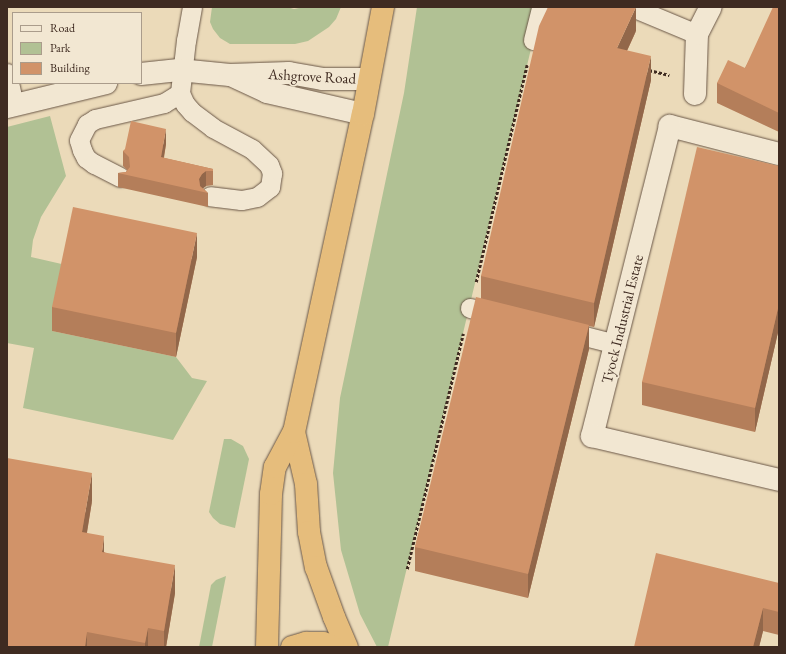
<!DOCTYPE html>
<html>
<head>
<meta charset="utf-8">
<style>
  body { margin:0 }
  #map { position:relative; width:786px; height:654px; overflow:hidden; background:#ebdab9; font-family:"EB Garamond",serif }
  div>[style] { position:absolute }
  .green>* { inset:0; background:#b1c194 }
  .path>* { height:2.5px; margin-top:-1.25px; transform-origin:0; background:repeating-linear-gradient(90deg,#3f2b21 0 3px,transparent 0 5px) }
  .roads { filter:drop-shadow(0 0 1px #6a5747) drop-shadow(0 0 1px #6a5747) }
  .lane>* { height:19px; margin:-9.5px; padding:0 9.5px; transform-origin:9.5px; border-radius:9.5px; background:#f2e7d2 }
  .street>* { height:22px; margin:-11px; padding:0 11px; transform-origin:11px; border-radius:11px; background:#f2e7d2 }
  .highway>* { height:22px; margin:-11px; padding:0 11px; transform-origin:11px; border-radius:11px; background:#e6bd7c }
  .wall>* { inset:0; background:#b47e5a }
  .shaded-wall>* { inset:0; background:#92674a }
  .building>* { inset:0; background:#d19369 }
  span { translate:-50% -50%; white-space:nowrap; text-align:center; line-height:1.15; -webkit-text-stroke:3.5px #f2e7d2; paint-order:stroke }
  .street-label { font-size:15px; color:#3f2b21 }
  .frame { position:absolute; inset:0; border:8px solid #3f2b21; pointer-events:none }
  .legend { position:absolute; left:12px; top:12px; width:130px; height:72px; box-sizing:border-box; background:#f2e7d2; border:1px solid #aa9c8b; margin:0; padding:5px 7px; list-style:none; font-size:12px; color:#3f2b21 }
  .legend li { display:flex; align-items:center; gap:8px; height:20px }
  .legend b { width:20px; border:1px solid #aa9c8b }
</style>
</head>
<body>
<div id="map">
  <div class="green">
    <div style="clip-path:polygon(212px 7px,287px 7px,294px 9px,304px 7px,341px 7px,336px 19px,329px 27px,308px 41px,295px 44px,230px 44px,220px 38px,213px 29px,210px 22px)"></div>
    <div style="clip-path:polygon(417px 7px,541px 7px,388px 647px,377px 647px,360px 614px,341px 550px,333px 473px,340px 398px,404px 93px)"></div>
    <div style="clip-path:polygon(50px 116px,66px 176px,41px 217px,33px 240px,31px 257px,66px 265px,52px 331px,176px 357px,192px 378px,207px 381px,173px 440px,23px 408px,34px 348px,7px 343px,7px 127px)"></div>
    <div style="clip-path:polygon(224px 439px,231px 439px,243px 446px,249px 459px,235px 528px,220px 524px,213px 518px,209px 512px)"></div>
    <div style="clip-path:polygon(226px 576px,212px 647px,199px 647px,211px 585px,216px 580px)"></div>
  </div>
  <div class="path">
    <div style="left:649px;top:70px;width:21px;rotate:14deg"></div>
    <div style="left:476px;top:282px;width:223px;rotate:-76.8deg"></div>
    <div style="left:407px;top:569px;width:242px;rotate:-76.6deg"></div>
  </div>
  <div class="roads">
    <div class="lane">
      <div style="left:192px;top:7px;width:34px;rotate:100deg"></div>
      <div style="left:186px;top:40px;width:53px;rotate:96.5deg"></div>
      <div style="left:180px;top:93px;width:12px;rotate:66deg"></div>
      <div style="left:185px;top:104px;width:11px;rotate:49deg"></div>
      <div style="left:192px;top:112px;width:26px;rotate:37deg"></div>
      <div style="left:213px;top:128px;width:44px;rotate:28.3deg"></div>
      <div style="left:252px;top:149px;width:23px;rotate:43deg"></div>
      <div style="left:269px;top:165px;width:9px;rotate:69deg"></div>
      <div style="left:272px;top:173px;width:14px;rotate:98deg"></div>
      <div style="left:270px;top:187px;width:16px;rotate:142deg"></div>
      <div style="left:257px;top:197px;width:16px;rotate:169deg"></div>
      <div style="left:241px;top:200px;width:31px;rotate:-173deg"></div>
      <div style="left:632px;top:7px;width:70px;rotate:22.6deg"></div>
      <div style="left:533px;top:40px;width:34px;rotate:-76deg"></div>
      <div style="left:7px;top:73px;width:33px;rotate:78deg"></div>
      <div style="left:120px;top:177px;width:29px;rotate:-153deg"></div>
      <div style="left:94px;top:164px;width:10px;rotate:-143deg"></div>
      <div style="left:86px;top:158px;width:9px;rotate:-117deg"></div>
      <div style="left:82px;top:150px;width:10px;rotate:-107deg"></div>
      <div style="left:79px;top:140px;width:18px;rotate:-63deg"></div>
      <div style="left:87px;top:124px;width:9px;rotate:-32deg"></div>
      <div style="left:95px;top:119px;width:71px;rotate:-13.1deg"></div>
      <div style="left:164px;top:103px;width:19px;rotate:-32deg"></div>
      <div style="left:470px;top:308px;width:29px;rotate:14deg"></div>
      <div style="left:565px;top:331px;width:53px;rotate:14.3deg"></div>
    </div>
    <div class="street">
      <div style="left:141px;top:74px;width:38px;rotate:-6deg"></div>
      <div style="left:179px;top:70px;width:51px;rotate:5.6deg"></div>
      <div style="left:230px;top:75px;width:59px;rotate:-1.9deg"></div>
      <div style="left:289px;top:73px;width:35px;rotate:10deg"></div>
      <div style="left:323px;top:79px;width:46px"></div>
      <div style="left:233px;top:76px;width:38px;rotate:25deg"></div>
      <div style="left:267px;top:92px;width:98px;rotate:12.9deg"></div>
      <div style="left:695px;top:94px;width:60px;rotate:-88.1deg"></div>
      <div style="left:697px;top:34px;width:30px;rotate:-63deg"></div>
      <div style="left:7px;top:107px;width:102px;rotate:-13.6deg"></div>
      <div style="left:779px;top:154px;width:113px;rotate:-165.6deg"></div>
      <div style="left:670px;top:126px;width:320px;rotate:104.1deg"></div>
      <div style="left:592px;top:436px;width:192px;rotate:13.2deg"></div>
    </div>
    <div class="highway">
      <div style="left:294px;top:432px;width:53px;rotate:77deg"></div>
      <div style="left:306px;top:484px;width:48px;rotate:86.4deg"></div>
      <div style="left:309px;top:532px;width:36px;rotate:79deg"></div>
      <div style="left:316px;top:567px;width:53px;rotate:70.2deg"></div>
      <div style="left:334px;top:617px;width:33px;rotate:67deg"></div>
      <div style="left:267px;top:647px;width:153px;rotate:-88.5deg"></div>
      <div style="left:271px;top:494px;width:27px;rotate:-82deg"></div>
      <div style="left:275px;top:467px;width:40px;rotate:-62deg"></div>
      <div style="left:294px;top:432px;width:325px;rotate:-77.8deg"></div>
      <div style="left:363px;top:114px;width:109px;rotate:-79.4deg"></div>
      <div style="left:292px;top:647px;width:15px;rotate:-16deg"></div>
      <div style="left:306px;top:643px;width:17px"></div>
      <div style="left:323px;top:643px;width:11px;rotate:22deg"></div>
    </div>
  </div>
  <div class="wall">
    <div style="clip-path:polygon(779px 7px,779px 132px,717px 103px,717px 83px,745px 68px)"></div>
    <div style="clip-path:polygon(636px 31px,627px 51px,651px 80px,594px 327px,589px 326px,589px 349px,528px 598px,415px 571px,415px 547px,481px 299px,481px 276px)"></div>
    <div style="clip-path:polygon(166px 144px,164px 158px,213px 169px,213px 185px,206px 186px,203px 188px,208px 193px,208px 207px,118px 187px,118px 173px,126px 172px,127px 170px,123px 166px,123px 151px)"></div>
    <div style="clip-path:polygon(779px 166px,779px 328px,755px 432px,642px 405px,642px 382px)"></div>
    <div style="clip-path:polygon(197px 257px,176px 357px,52px 331px,52px 307px)"></div>
    <div style="clip-path:polygon(92px 501px,87px 533px,104px 552px,175px 593px,166px 647px,7px 647px)"></div>
    <div style="clip-path:polygon(779px 583px,779px 635px,763px 631px,759px 647px,634px 647px)"></div>
  </div>
  <div class="shaded-wall">
    <div style="clip-path:polygon(636px 7px,636px 31px,617px 72px,617px 48px)"></div>
    <div style="clip-path:polygon(651px 56px,651px 80px,594px 327px,594px 303px)"></div>
    <div style="clip-path:polygon(166px 129px,166px 144px,161px 172px,161px 157px)"></div>
    <div style="clip-path:polygon(206px 171px,206px 186px,202px 189px,201px 191px,199px 179px,202px 174px)"></div>
    <div style="clip-path:polygon(197px 233px,197px 257px,176px 357px,176px 333px)"></div>
    <div style="clip-path:polygon(779px 304px,779px 328px,755px 432px,755px 408px)"></div>
    <div style="clip-path:polygon(589px 325px,589px 349px,528px 598px,528px 574px)"></div>
    <div style="clip-path:polygon(92px 473px,92px 501px,82px 561px,82px 532px)"></div>
    <div style="clip-path:polygon(104px 536px,104px 565px,102px 552px)"></div>
    <div style="clip-path:polygon(175px 565px,175px 593px,166px 647px,164px 647px,164px 631px)"></div>
    <div style="clip-path:polygon(763px 608px,763px 631px,759px 647px,753px 647px)"></div>
    <div style="clip-path:polygon(148px 628px,148px 647px,145px 647px,145px 643px)"></div>
    <div style="clip-path:polygon(87px 632px,87px 647px,85px 647px)"></div>
  </div>
  <div class="building">
    <div style="clip-path:polygon(548px 7px,636px 7px,617px 48px,651px 56px,594px 303px,481px 276px,539px 26px)"></div>
    <div style="clip-path:polygon(773px 7px,779px 7px,779px 113px,717px 83px,728px 60px,745px 68px)"></div>
    <div style="clip-path:polygon(131px 121px,166px 129px,161px 157px,213px 169px,213px 171px,206px 171px,202px 174px,199px 179px,200px 186px,208px 193px,118px 173px,126px 172px,130px 167px,129px 157px,123px 151px,125px 149px)"></div>
    <div style="clip-path:polygon(697px 147px,779px 166px,779px 304px,755px 408px,642px 382px)"></div>
    <div style="clip-path:polygon(73px 207px,197px 233px,176px 333px,52px 307px)"></div>
    <div style="clip-path:polygon(476px 297px,589px 325px,528px 574px,415px 547px)"></div>
    <div style="clip-path:polygon(7px 458px,92px 473px,82px 532px,104px 536px,102px 552px,175px 565px,164px 631px,148px 628px,145px 643px,87px 632px,85px 647px,7px 647px)"></div>
    <div style="clip-path:polygon(656px 553px,779px 583px,779px 612px,763px 608px,753px 647px,634px 647px)"></div>
  </div>
  <div class="street-label">
    <span style="left:312px;top:76px;rotate:3deg">Ashgrove Road</span>
    <span style="left:622px;top:319px;rotate:-76deg">Tyock Industrial Estate</span>
  </div>
  <div class="frame"></div>
  <ul class="legend">
  <li><b style="height:5px;background:#f2e7d2"></b>Road</li>
  <li><b style="height:11px;background:#b1c194"></b>Park</li>
  <li><b style="height:11px;background:#d19369"></b>Building</li>
  </ul>
</div>
</body>
</html>
